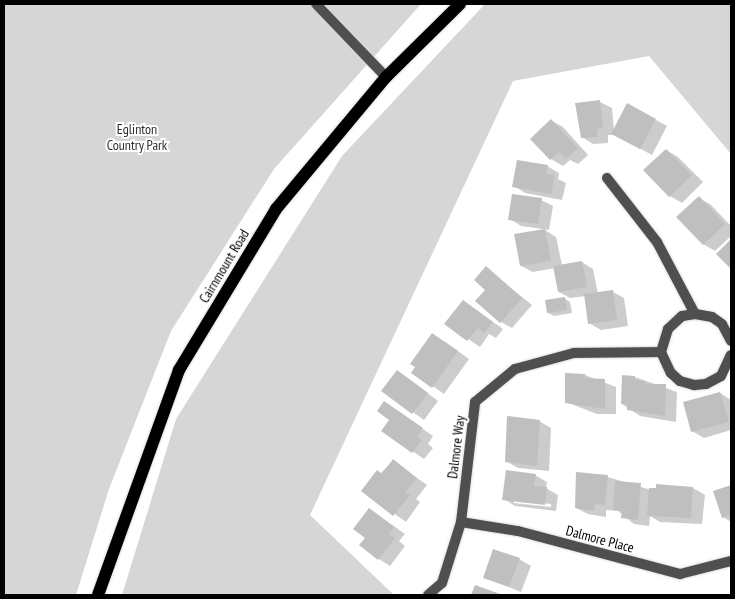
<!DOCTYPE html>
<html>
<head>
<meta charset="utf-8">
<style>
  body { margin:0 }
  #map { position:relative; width:735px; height:599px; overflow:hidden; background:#fff; font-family:"PT Sans Narrow",sans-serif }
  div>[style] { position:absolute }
  .green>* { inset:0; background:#d6d6d6 }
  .shadow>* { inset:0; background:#0003 }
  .building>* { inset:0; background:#bfbfbf }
  .roads { filter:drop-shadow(0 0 1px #dbdbdb) drop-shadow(0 0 1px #dbdbdb) }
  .lane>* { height:10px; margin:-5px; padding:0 5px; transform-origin:5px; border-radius:5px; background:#4f4f4f }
  .street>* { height:10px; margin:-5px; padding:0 5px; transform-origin:5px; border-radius:5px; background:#4f4f4f }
  .primary>* { height:12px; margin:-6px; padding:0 6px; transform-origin:6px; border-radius:6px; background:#000 }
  span { translate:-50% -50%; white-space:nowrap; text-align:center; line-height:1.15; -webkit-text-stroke:4px #fff; paint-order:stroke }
  .park-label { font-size:14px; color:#2d2d2d }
  .street-label { font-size:14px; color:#000 }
  .frame { position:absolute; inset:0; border:5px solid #000; pointer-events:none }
</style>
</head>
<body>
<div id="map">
  <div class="green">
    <div style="clip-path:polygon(4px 4px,421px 4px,274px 169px,171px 331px,109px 489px,76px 595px,4px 595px)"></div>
    <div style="clip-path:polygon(485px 4px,731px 4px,731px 154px,649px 56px,513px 81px,310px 515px,394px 595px,122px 595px,176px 419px,342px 156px)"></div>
  </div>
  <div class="shadow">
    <div style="clip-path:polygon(600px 102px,612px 108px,614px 131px,628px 105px,667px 126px,652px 155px,615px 135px,608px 135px,608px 143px,593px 144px,582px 137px)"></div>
    <div style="clip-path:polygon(552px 121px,563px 127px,588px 155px,578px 164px,570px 160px,563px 166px,551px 159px,532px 139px)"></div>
    <div style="clip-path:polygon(666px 150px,678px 157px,703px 182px,682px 203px,670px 196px,645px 170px)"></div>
    <div style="clip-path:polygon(547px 166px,559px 173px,558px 179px,566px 183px,562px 200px,525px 193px,514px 186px)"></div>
    <div style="clip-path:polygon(699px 198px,711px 205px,731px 226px,731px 236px,715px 251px,703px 244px)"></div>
    <div style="clip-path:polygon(541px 200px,553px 206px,549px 230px,521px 226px,510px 219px)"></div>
    <div style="clip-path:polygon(545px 230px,556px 237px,562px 265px,582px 262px,593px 269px,598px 294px,613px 292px,624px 298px,628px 326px,601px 330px,589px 323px,586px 296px,570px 298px,559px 292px,555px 268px,533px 272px,521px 266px)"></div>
    <div style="clip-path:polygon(486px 268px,532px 305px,512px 328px,501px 322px,487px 290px)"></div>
    <div style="clip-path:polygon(564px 298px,570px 302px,572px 313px,554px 316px,548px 313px)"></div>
    <div style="clip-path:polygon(463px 301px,503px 329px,496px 338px,489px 334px,480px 347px,446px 324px)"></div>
    <div style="clip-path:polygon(444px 341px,469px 359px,444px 394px,413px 372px)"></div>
    <div style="clip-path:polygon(585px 375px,616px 387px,616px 414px,597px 414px,566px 402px)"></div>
    <div style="clip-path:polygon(635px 377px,677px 392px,676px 422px,640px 416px,622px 404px)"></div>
    <div style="clip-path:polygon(409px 379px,438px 401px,424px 420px,383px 391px)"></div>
    <div style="clip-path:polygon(720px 393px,731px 400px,731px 430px,704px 438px,692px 431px)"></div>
    <div style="clip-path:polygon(385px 403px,433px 436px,428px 444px,433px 448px,424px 459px,383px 431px,391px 420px)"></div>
    <div style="clip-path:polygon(539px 421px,551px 428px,549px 471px,518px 468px,506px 461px)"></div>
    <div style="clip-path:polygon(393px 461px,427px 485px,416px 499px,420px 502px,406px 522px,362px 491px)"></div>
    <div style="clip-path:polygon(evenodd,535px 475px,547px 482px,546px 488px,558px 495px,556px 511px,515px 506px,504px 499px,535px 475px,514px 500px,551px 504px,551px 507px,514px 503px,514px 500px)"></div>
    <div style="clip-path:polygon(608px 477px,651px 490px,657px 490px,657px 485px,693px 488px,705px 495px,702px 524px,660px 522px,650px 516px,649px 526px,634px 524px,618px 511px,606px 510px,606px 517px,588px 514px,576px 508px)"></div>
    <div style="clip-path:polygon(731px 486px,731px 522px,723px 517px,714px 492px)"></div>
    <div style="clip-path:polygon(370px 509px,405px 534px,399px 541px,405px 546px,390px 566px,379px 559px,366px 538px)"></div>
    <div style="clip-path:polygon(519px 559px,531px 566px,521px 592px,484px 577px)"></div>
  </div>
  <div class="building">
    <div style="clip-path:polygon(600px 100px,603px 128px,597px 129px,597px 137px,581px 138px,575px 103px)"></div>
    <div style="clip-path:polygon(627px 103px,656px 119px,640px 149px,611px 134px)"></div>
    <div style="clip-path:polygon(551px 119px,578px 148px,566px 159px,559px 152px,550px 160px,530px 139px)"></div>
    <div style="clip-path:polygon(666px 149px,692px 175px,669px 197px,643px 170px)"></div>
    <div style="clip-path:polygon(517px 160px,548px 165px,546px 174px,555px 175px,551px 194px,512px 187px)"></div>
    <div style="clip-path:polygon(512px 194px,542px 198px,538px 224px,508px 220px)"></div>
    <div style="clip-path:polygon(699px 196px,725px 224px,703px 245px,676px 217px)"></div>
    <div style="clip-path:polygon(545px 229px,551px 261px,520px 266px,514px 234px)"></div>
    <div style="clip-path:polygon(731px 239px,731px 269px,716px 254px)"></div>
    <div style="clip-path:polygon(582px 261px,587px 287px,558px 292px,553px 266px)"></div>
    <div style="clip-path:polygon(486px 266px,522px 298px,500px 323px,475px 301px,485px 290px,474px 280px)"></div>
    <div style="clip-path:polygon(613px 290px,617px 320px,588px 324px,584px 294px)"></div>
    <div style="clip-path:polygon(565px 297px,567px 310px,547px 313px,545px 300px)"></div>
    <div style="clip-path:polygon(463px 300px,493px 322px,484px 333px,478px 328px,467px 341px,444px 324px)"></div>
    <div style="clip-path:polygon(432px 333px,458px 351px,432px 388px,411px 373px,415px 367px,410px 364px)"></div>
    <div style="clip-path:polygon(397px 370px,428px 393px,412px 414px,381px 391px)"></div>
    <div style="clip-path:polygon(565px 373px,585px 374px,585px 378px,605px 379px,605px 409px,565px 403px)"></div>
    <div style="clip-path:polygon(622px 375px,635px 376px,635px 380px,645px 381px,645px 384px,666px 384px,665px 416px,627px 410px,627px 404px,621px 404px)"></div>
    <div style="clip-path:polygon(720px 392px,729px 422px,691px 432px,683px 402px)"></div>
    <div style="clip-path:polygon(384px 401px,423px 428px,417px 437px,422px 440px,412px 453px,381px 431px,389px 420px,377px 411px)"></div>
    <div style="clip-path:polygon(507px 416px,540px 420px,537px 466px,505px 462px)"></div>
    <div style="clip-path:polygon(393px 459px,417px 478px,405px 492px,410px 495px,393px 516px,361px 491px,377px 470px,382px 474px)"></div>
    <div style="clip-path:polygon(506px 470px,536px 474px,534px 486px,547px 487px,545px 505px,502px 500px)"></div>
    <div style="clip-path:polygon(576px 472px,608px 475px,605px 505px,595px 504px,594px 511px,575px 508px)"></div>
    <div style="clip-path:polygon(615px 481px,641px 483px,638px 520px,621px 518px,622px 511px,613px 510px)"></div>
    <div style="clip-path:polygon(656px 484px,693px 487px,691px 518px,647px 516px,649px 488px,656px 488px)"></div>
    <div style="clip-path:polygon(731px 485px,731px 515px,722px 518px,713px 491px)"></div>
    <div style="clip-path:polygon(369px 508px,394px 527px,389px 534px,395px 538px,378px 560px,359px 545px,365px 538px,353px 529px)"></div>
    <div style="clip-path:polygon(493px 549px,520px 558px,509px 587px,483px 578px)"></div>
    <div style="clip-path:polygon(475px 585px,503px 595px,471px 595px)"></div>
  </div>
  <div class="roads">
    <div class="lane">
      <div style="left:316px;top:4px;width:101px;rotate:46.2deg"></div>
    </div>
    <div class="street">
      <div style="left:607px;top:178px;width:81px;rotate:52deg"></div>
      <div style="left:657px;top:242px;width:81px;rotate:62.2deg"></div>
      <div style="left:731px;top:341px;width:19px;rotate:-118deg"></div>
      <div style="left:722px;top:324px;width:12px;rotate:-145deg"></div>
      <div style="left:712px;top:317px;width:17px;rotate:-170deg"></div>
      <div style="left:695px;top:314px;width:13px;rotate:171deg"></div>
      <div style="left:682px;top:316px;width:19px;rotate:137deg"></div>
      <div style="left:668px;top:329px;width:24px;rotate:107deg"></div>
      <div style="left:661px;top:352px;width:23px;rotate:65deg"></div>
      <div style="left:671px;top:373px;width:12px;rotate:42deg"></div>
      <div style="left:680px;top:381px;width:15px;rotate:16deg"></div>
      <div style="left:694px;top:385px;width:12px;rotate:-5deg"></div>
      <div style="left:706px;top:384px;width:17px;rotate:-28deg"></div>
      <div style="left:721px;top:376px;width:23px;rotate:-65deg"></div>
      <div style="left:461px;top:522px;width:58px;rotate:9deg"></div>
      <div style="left:518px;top:531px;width:168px;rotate:14.9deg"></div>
      <div style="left:680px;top:574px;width:53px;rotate:-14.3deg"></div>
      <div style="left:428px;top:595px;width:18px;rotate:-41deg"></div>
      <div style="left:442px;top:583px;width:64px;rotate:-72.7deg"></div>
      <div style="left:461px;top:522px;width:121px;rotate:-83.3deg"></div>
      <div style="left:475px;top:402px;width:52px;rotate:-39.5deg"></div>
      <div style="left:515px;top:369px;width:61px;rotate:-15.2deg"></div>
      <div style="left:574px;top:353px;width:87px;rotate:-0.7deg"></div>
    </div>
    <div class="primary">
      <div style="left:98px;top:595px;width:239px;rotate:-70.2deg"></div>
      <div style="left:179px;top:370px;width:188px;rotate:-58.9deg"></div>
      <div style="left:276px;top:209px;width:172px;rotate:-50.2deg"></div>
      <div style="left:386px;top:77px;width:104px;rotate:-44.6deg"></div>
    </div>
  </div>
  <div class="park-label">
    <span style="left:137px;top:137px">Eglinton<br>Country Park</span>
  </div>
  <div class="street-label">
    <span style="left:224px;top:266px;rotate:-59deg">Cairnmount Road</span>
    <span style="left:456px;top:447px;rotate:-83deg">Dalmore Way</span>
    <span style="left:600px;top:539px;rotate:15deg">Dalmore Place</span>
  </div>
  <div class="frame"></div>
</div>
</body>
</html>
